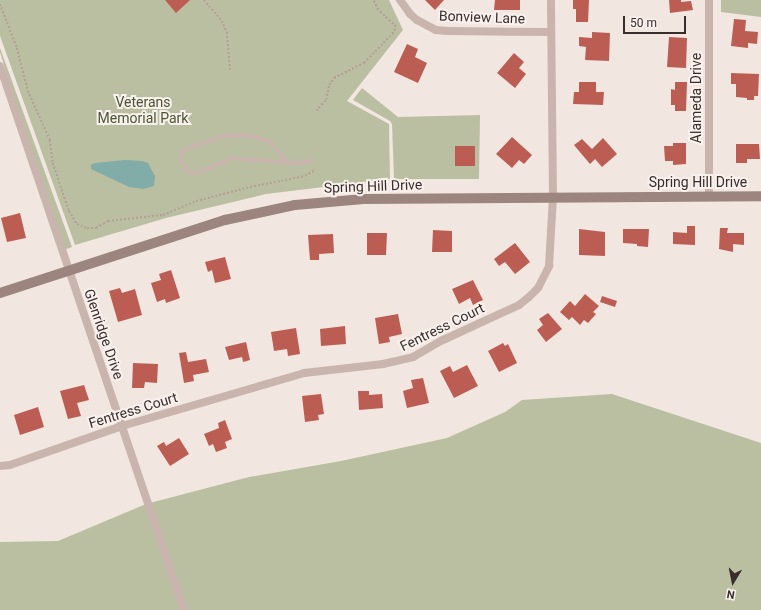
<!DOCTYPE html>
<html>
<head>
<meta charset="utf-8">
<style>
  body { margin:0 }
  #map { position:relative; width:761px; height:610px; overflow:hidden; background:#f1e7e0; font-family:Roboto,sans-serif }
  div>[style] { position:absolute }
  .green>* { inset:0; background:#babfa1 }
  .water>* { inset:0; background:#82aca7 }
  .building>* { inset:0; background:#bc5d54 }
  .path>* { height:1.5px; margin-top:-0.75px; transform-origin:0; background:repeating-linear-gradient(90deg,#b49f97 0 2px,transparent 0 4px) }
  .service>* { height:4px; margin:-2px; padding:0 2px; transform-origin:2px; border-radius:2px; background:#c9b5ad }
  .minor>* { height:8px; margin:-4px; padding:0 4px; transform-origin:4px; border-radius:4px; background:#c9b5ad }
  .secondary>* { height:10px; margin:-5px; padding:0 5px; transform-origin:5px; border-radius:5px; background:#9c857e }
  span { translate:-50% -50%; white-space:nowrap; text-align:center; line-height:1.15; -webkit-text-stroke:4px #f9f1ed; paint-order:stroke }
  .street-label { font-size:14px; color:#382d2b }
  .park-label { font-size:14px; color:#4c5431 }
  .north { position:absolute; left:713px; top:562px; width:40px; height:40px; -webkit-text-stroke:3px #f9f1ed; paint-order:stroke; rotate:190deg; font-size:11px; font-weight:700; line-height:16px; text-align:center; color:#382d2b }
  .north::after { content:''; display:block; margin:auto; width:14px; height:18px; background:#382d2b; clip-path:polygon(50% 0,100% 100%,50% 72%,0 100%) }
  .scale { position:absolute; left:623px; top:16px; width:63px; height:18px; box-sizing:border-box; border:2px solid #382d2b; border-top:0; padding-left:5px; font-size:12px; line-height:14px; white-space:nowrap; color:#382d2b; -webkit-text-stroke:3px #f9f1ed; paint-order:stroke }
</style>
</head>
<body>
<div id="map">
  <div class="green">
    <div style="clip-path:polygon(0 0,389px 0,403px 30px,347px 101px,389px 124px,390px 179px,266px 194px,166px 218px,75px 245px,0 36px)"></div>
    <div style="clip-path:polygon(721px 0,761px 0,761px 17px,721px 12px)"></div>
    <div style="clip-path:polygon(0 48px,72px 247px,61px 251px,0 52px)"></div>
    <div style="clip-path:polygon(362px 88px,398px 117px,480px 115px,479px 179px,394px 179px,392px 124px,390px 121px,353px 100px)"></div>
    <div style="clip-path:polygon(612px 394px,761px 443px,761px 610px,0 610px,0 542px,58px 541px,146px 504px,249px 477px,341px 461px,447px 438px,505px 412px,522px 400px)"></div>
  </div>
  <div class="water">
    <div style="clip-path:polygon(125px 160px,142px 161px,148px 163px,155px 176px,154px 186px,143px 189px,129px 187px,91px 169px,91px 165px,95px 163px)"></div>
  </div>
  <div class="building">
    <div style="clip-path:polygon(165px 0,190px 0,176px 13px)"></div>
    <div style="clip-path:polygon(425px 0,444px 0,435px 10px)"></div>
    <div style="clip-path:polygon(495px 0,520px 0,520px 10px,494px 10px)"></div>
    <div style="clip-path:polygon(573px 0,589px 0,588px 22px,576px 22px,576px 9px,573px 9px)"></div>
    <div style="clip-path:polygon(669px 0,681px 0,681px 2px,691px 1px,693px 10px,670px 13px)"></div>
    <div style="clip-path:polygon(734px 19px,746px 20px,745px 31px,758px 32px,757px 44px,748px 43px,748px 48px,731px 46px)"></div>
    <div style="clip-path:polygon(592px 32px,610px 33px,609px 61px,585px 60px,586px 47px,579px 46px,579px 37px,592px 38px)"></div>
    <div style="clip-path:polygon(669px 37px,687px 38px,686px 68px,667px 67px)"></div>
    <div style="clip-path:polygon(407px 44px,418px 49px,415px 57px,427px 63px,418px 83px,394px 72px)"></div>
    <div style="clip-path:polygon(514px 53px,524px 62px,519px 68px,526px 74px,515px 88px,497px 73px)"></div>
    <div style="clip-path:polygon(731px 73px,759px 74px,758px 96px,754px 96px,754px 100px,747px 100px,747px 98px,736px 97px,736px 84px,731px 84px)"></div>
    <div style="clip-path:polygon(579px 82px,596px 82px,596px 92px,604px 92px,603px 105px,573px 104px,574px 92px,579px 92px)"></div>
    <div style="clip-path:polygon(675px 82px,687px 82px,686px 111px,675px 111px,675px 105px,671px 105px,671px 89px,675px 90px)"></div>
    <div style="clip-path:polygon(512px 137px,532px 155px,524px 164px,519px 160px,512px 168px,496px 154px)"></div>
    <div style="clip-path:polygon(603px 138px,617px 154px,602px 167px,595px 159px,590px 164px,574px 145px,582px 139px,592px 149px)"></div>
    <div style="clip-path:polygon(673px 143px,686px 143px,686px 164px,673px 165px,673px 161px,665px 161px,664px 146px,673px 146px)"></div>
    <div style="clip-path:polygon(736px 144px,759px 144px,760px 159px,747px 159px,747px 163px,736px 163px)"></div>
    <div style="clip-path:polygon(455px 146px,475px 146px,475px 166px,455px 166px)"></div>
    <div style="clip-path:polygon(20px 213px,26px 238px,7px 242px,1px 218px)"></div>
    <div style="clip-path:polygon(687px 226px,695px 226px,695px 245px,673px 244px,673px 232px,687px 233px)"></div>
    <div style="clip-path:polygon(720px 228px,728px 228px,727px 233px,744px 233px,744px 245px,733px 244px,733px 252px,719px 249px)"></div>
    <div style="clip-path:polygon(579px 229px,605px 232px,605px 256px,579px 255px)"></div>
    <div style="clip-path:polygon(623px 229px,649px 229px,648px 247px,637px 246px,637px 244px,623px 243px)"></div>
    <div style="clip-path:polygon(433px 230px,452px 231px,452px 252px,432px 252px)"></div>
    <div style="clip-path:polygon(367px 233px,387px 233px,386px 255px,367px 255px)"></div>
    <div style="clip-path:polygon(333px 234px,334px 253px,319px 254px,319px 260px,310px 260px,308px 235px)"></div>
    <div style="clip-path:polygon(515px 243px,530px 262px,515px 274px,505px 262px,499px 266px,494px 259px)"></div>
    <div style="clip-path:polygon(225px 257px,231px 279px,215px 283px,212px 270px,208px 272px,205px 262px)"></div>
    <div style="clip-path:polygon(171px 270px,180px 298px,166px 303px,165px 299px,157px 302px,151px 283px,161px 280px,159px 274px)"></div>
    <div style="clip-path:polygon(473px 280px,483px 300px,473px 305px,470px 298px,459px 304px,452px 289px)"></div>
    <div style="clip-path:polygon(120px 288px,122px 293px,135px 289px,142px 315px,118px 322px,109px 291px)"></div>
    <div style="clip-path:polygon(585px 294px,599px 306px,593px 312px,596px 314px,588px 323px,584px 320px,580px 325px,572px 317px,569px 320px,560px 312px,570px 301px,575px 306px)"></div>
    <div style="clip-path:polygon(602px 296px,617px 301px,615px 307px,600px 302px)"></div>
    <div style="clip-path:polygon(548px 313px,562px 329px,546px 342px,537px 330px,543px 325px,539px 319px)"></div>
    <div style="clip-path:polygon(398px 314px,402px 334px,389px 337px,390px 342px,379px 344px,375px 318px)"></div>
    <div style="clip-path:polygon(345px 326px,346px 344px,321px 346px,320px 329px)"></div>
    <div style="clip-path:polygon(296px 328px,300px 354px,288px 356px,287px 349px,274px 351px,271px 332px)"></div>
    <div style="clip-path:polygon(246px 342px,250px 360px,243px 362px,242px 357px,229px 360px,225px 347px)"></div>
    <div style="clip-path:polygon(503px 343px,505px 346px,508px 344px,517px 363px,499px 372px,488px 351px)"></div>
    <div style="clip-path:polygon(186px 352px,188px 362px,206px 359px,209px 372px,193px 375px,194px 381px,184px 383px,179px 353px)"></div>
    <div style="clip-path:polygon(133px 363px,158px 364px,157px 383px,145px 382px,144px 388px,132px 388px)"></div>
    <div style="clip-path:polygon(467px 365px,478px 386px,454px 398px,440px 371px,450px 366px,453px 372px)"></div>
    <div style="clip-path:polygon(423px 378px,429px 403px,407px 408px,403px 391px,413px 388px,411px 380px)"></div>
    <div style="clip-path:polygon(84px 385px,89px 400px,77px 403px,81px 416px,68px 419px,60px 391px)"></div>
    <div style="clip-path:polygon(358px 391px,369px 391px,369px 395px,382px 394px,383px 408px,359px 410px)"></div>
    <div style="clip-path:polygon(321px 394px,324px 414px,318px 415px,319px 420px,305px 422px,302px 396px)"></div>
    <div style="clip-path:polygon(38px 407px,44px 427px,20px 435px,14px 415px)"></div>
    <div style="clip-path:polygon(225px 420px,232px 439px,225px 442px,227px 448px,216px 452px,213px 444px,209px 446px,204px 434px,219px 428px,218px 423px)"></div>
    <div style="clip-path:polygon(179px 438px,189px 454px,170px 466px,157px 446px,164px 442px,166px 446px)"></div>
  </div>
  <div class="path">
    <div style="left:204px;top:0;width:28px;rotate:49deg"></div>
    <div style="left:222px;top:21px;width:12px;rotate:66deg"></div>
    <div style="left:227px;top:32px;width:38px;rotate:85deg"></div>
    <div style="left:0;top:4px;width:47px;rotate:68.9deg"></div>
    <div style="left:17px;top:48px;width:44px;rotate:75.7deg"></div>
    <div style="left:28px;top:91px;width:54px;rotate:65.8deg"></div>
    <div style="left:50px;top:140px;width:23px;rotate:83deg"></div>
    <div style="left:53px;top:163px;width:51px;rotate:71.6deg"></div>
    <div style="left:69px;top:211px;width:15px;rotate:58deg"></div>
    <div style="left:77px;top:224px;width:11px;rotate:22deg"></div>
    <div style="left:87px;top:228px;width:9px"></div>
    <div style="left:96px;top:228px;width:14px;rotate:-30deg"></div>
    <div style="left:108px;top:221px;width:55px;rotate:-6.2deg"></div>
    <div style="left:163px;top:215px;width:36px;rotate:-23deg"></div>
    <div style="left:196px;top:201px;width:56px;rotate:-14.5deg"></div>
    <div style="left:250px;top:187px;width:56px;rotate:-11.3deg"></div>
    <div style="left:305px;top:176px;width:12px;rotate:-31deg"></div>
    <div style="left:316px;top:111px;width:15px;rotate:-48deg"></div>
    <div style="left:326px;top:100px;width:15px;rotate:-79deg"></div>
    <div style="left:329px;top:85px;width:9px;rotate:-54deg"></div>
    <div style="left:334px;top:78px;width:34px;rotate:-27deg"></div>
    <div style="left:364px;top:63px;width:40px;rotate:-46deg"></div>
    <div style="left:392px;top:34px;width:8px;rotate:-60deg"></div>
    <div style="left:396px;top:27px;width:25px;rotate:-137deg"></div>
    <div style="left:378px;top:10px;width:11px;rotate:-117deg"></div>
  </div>
  <div class="service">
    <div style="left:287px;top:162px;width:26px;rotate:-130deg"></div>
    <div style="left:270px;top:142px;width:22px;rotate:-162deg"></div>
    <div style="left:249px;top:135px;width:25px;rotate:178deg"></div>
    <div style="left:224px;top:136px;width:39px;rotate:162deg"></div>
    <div style="left:187px;top:148px;width:8px;rotate:140deg"></div>
    <div style="left:181px;top:153px;width:7px;rotate:90deg"></div>
    <div style="left:181px;top:160px;width:11px;rotate:63deg"></div>
    <div style="left:186px;top:170px;width:6px;rotate:31deg"></div>
    <div style="left:191px;top:173px;width:6px"></div>
    <div style="left:197px;top:173px;width:38px;rotate:-23deg"></div>
    <div style="left:232px;top:158px;width:49px;rotate:4.7deg"></div>
    <div style="left:281px;top:162px;width:21px;rotate:3deg"></div>
    <div style="left:302px;top:163px;width:10px;rotate:-17deg"></div>
  </div>
  <div class="minor">
    <div style="left:400px;top:0;width:17px;rotate:54deg"></div>
    <div style="left:410px;top:14px;width:9px;rotate:41deg"></div>
    <div style="left:417px;top:20px;width:21px;rotate:28deg"></div>
    <div style="left:436px;top:30px;width:11px;rotate:5deg"></div>
    <div style="left:447px;top:31px;width:104px;rotate:0.6deg"></div>
    <div style="left:709px;top:0;width:196px;rotate:90deg"></div>
    <div style="left:0;top:66px;width:574px;rotate:71.31deg"></div>
    <div style="left:0;top:466px;width:10px;rotate:-6deg"></div>
    <div style="left:10px;top:465px;width:119px;rotate:-19.2deg"></div>
    <div style="left:122px;top:426px;width:190px;rotate:-16.2deg"></div>
    <div style="left:304px;top:373px;width:80px;rotate:-6.5deg"></div>
    <div style="left:383px;top:364px;width:31px;rotate:-13deg"></div>
    <div style="left:413px;top:357px;width:34px;rotate:-30deg"></div>
    <div style="left:443px;top:340px;width:84px;rotate:-24.7deg"></div>
    <div style="left:519px;top:305px;width:13px;rotate:-39deg"></div>
    <div style="left:529px;top:297px;width:13px;rotate:-45deg"></div>
    <div style="left:538px;top:288px;width:25px;rotate:-63deg"></div>
    <div style="left:549px;top:266px;width:69px;rotate:-86.7deg"></div>
    <div style="left:553px;top:197px;width:197px;rotate:-90.6deg"></div>
  </div>
  <div class="secondary">
    <div style="left:0;top:293px;width:237px;rotate:-18deg"></div>
    <div style="left:225px;top:220px;width:72px;rotate:-12.1deg"></div>
    <div style="left:295px;top:205px;width:69px;rotate:-5deg"></div>
    <div style="left:364px;top:199px;width:397px;rotate:-0.4deg"></div>
  </div>
  <div class="street-label">
    <span style="left:482px;top:17px;rotate:2deg">Bonview Lane</span>
    <span style="left:696px;top:98px;rotate:-90deg">Alameda Drive</span>
    <span style="left:698px;top:182px">Spring Hill Drive</span>
    <span style="left:373px;top:186px;rotate:-2deg">Spring Hill Drive</span>
    <span style="left:442px;top:327px;rotate:-26deg">Fentress Court</span>
    <span style="left:104px;top:334px;rotate:71deg">Glenridge Drive</span>
    <span style="left:133px;top:410px;rotate:-17deg">Fentress Court</span>
  </div>
  <div class="park-label">
    <span style="left:143px;top:110px">Veterans<br>Memorial Park</span>
  </div>
  <div class="north">N</div>
  <div class="scale">50 m</div>
</div>
</body>
</html>
